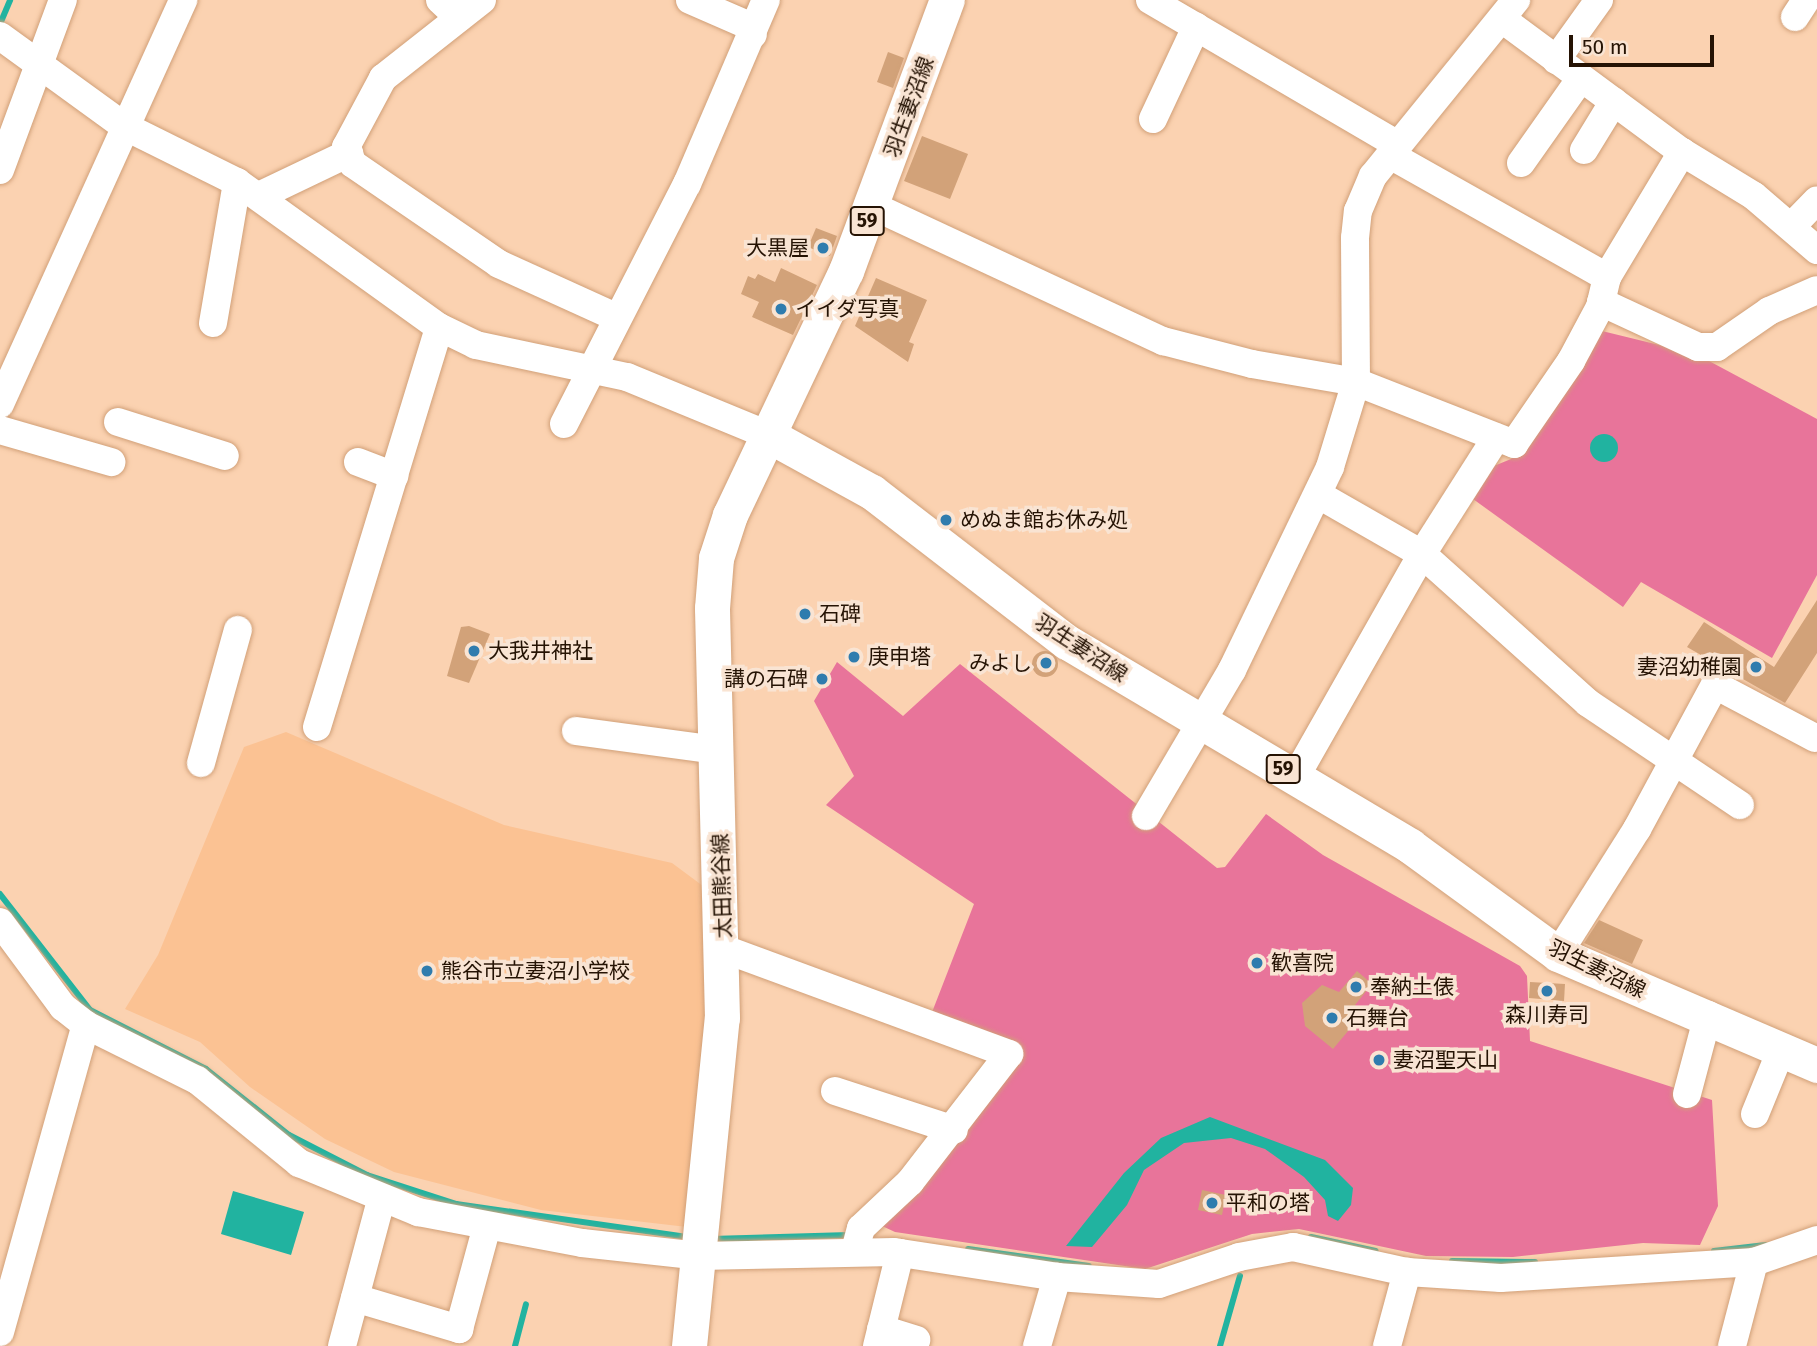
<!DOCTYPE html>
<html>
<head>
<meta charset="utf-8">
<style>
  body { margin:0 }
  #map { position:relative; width:1817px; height:1346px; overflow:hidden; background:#fbd2b1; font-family:"Fira Sans","Noto Sans JP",sans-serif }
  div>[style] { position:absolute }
  .built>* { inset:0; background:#fbc293 }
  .forest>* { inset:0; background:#e8749a }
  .water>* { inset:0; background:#21b3a0 }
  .round { border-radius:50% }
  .stream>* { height:6px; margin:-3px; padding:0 3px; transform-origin:3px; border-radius:3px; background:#21b3a0 }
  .building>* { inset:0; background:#d2a279 }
  .roads { filter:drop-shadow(0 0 2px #d1a078) drop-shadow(0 0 2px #d1a078) }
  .minor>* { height:28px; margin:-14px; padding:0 14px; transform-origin:14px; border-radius:14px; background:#fff }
  .major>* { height:35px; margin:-17.5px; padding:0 17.5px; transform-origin:17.5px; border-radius:17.5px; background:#fff }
  .dots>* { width:19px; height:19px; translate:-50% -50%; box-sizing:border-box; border:4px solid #f9e4d3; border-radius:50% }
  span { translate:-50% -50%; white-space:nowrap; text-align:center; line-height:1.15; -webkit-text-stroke:7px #f9e4d3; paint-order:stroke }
  .shield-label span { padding:2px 5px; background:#f9e4d3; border:2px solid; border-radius:5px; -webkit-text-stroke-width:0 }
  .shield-label { font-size:19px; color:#251304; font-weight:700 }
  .street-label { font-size:21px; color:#251304 }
  .poi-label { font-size:21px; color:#251304 }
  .right { translate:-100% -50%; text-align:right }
  .left { translate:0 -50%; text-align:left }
  .scale { position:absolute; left:1569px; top:35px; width:145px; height:32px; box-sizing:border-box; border:4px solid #251304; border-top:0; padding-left:9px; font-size:21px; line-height:24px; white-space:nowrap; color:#251304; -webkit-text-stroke:5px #f9e4d3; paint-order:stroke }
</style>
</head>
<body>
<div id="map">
  <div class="built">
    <div style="clip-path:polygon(286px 732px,504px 825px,672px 863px,707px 889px,707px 988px,687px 1227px,541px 1210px,394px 1172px,325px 1139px,250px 1087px,200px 1042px,125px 1009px,158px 955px,244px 747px)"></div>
  </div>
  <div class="forest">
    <div style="clip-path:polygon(1602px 331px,1696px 354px,1817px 419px,1817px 575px,1772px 658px,1641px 582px,1623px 607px,1473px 499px,1489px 468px,1511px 459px)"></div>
    <div style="clip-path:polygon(837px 662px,903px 716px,960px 664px,1217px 868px,1225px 867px,1266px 814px,1323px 855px,1520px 966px,1527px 976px,1530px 1041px,1712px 1100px,1718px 1206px,1700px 1245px,1643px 1243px,1513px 1257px,1426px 1256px,1299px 1229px,1252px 1234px,1145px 1269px,895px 1232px,880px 1225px,970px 1128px,1019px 1054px,929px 1020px,974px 904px,826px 805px,854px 776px,814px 701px)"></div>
  </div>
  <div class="water">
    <div class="round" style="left:1590px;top:434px;width:28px;height:28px"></div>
    <div style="clip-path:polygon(1210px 1117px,1325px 1160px,1353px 1188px,1351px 1205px,1338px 1221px,1328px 1216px,1325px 1200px,1304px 1177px,1265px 1149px,1231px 1138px,1184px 1143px,1144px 1170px,1127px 1205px,1092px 1247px,1066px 1246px,1124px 1173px,1161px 1138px)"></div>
    <div style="clip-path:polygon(233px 1191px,304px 1212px,291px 1255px,221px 1234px)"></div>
  </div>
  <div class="stream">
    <div style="left:0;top:24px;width:26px;rotate:-67deg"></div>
    <div style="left:0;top:894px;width:147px;rotate:52.2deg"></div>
    <div style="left:90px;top:1010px;width:130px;rotate:27deg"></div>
    <div style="left:206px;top:1069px;width:106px;rotate:38.5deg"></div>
    <div style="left:289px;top:1135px;width:88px;rotate:27.1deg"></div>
    <div style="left:367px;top:1175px;width:94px;rotate:18deg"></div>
    <div style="left:456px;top:1204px;width:235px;rotate:8.1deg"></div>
    <div style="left:1311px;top:1237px;width:66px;rotate:12.2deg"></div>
    <div style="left:711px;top:1239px;width:139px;rotate:-1.6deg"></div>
    <div style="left:968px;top:1249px;width:122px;rotate:8deg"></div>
    <div style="left:1714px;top:1251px;width:52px;rotate:-6.6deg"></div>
    <div style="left:1452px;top:1261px;width:83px;rotate:0.7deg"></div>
    <div style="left:515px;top:1346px;width:43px;rotate:-75.3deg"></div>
    <div style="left:1220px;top:1346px;width:73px;rotate:-74.1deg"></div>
  </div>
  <div class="building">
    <div style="clip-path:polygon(888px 52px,904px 58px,893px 88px,877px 82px)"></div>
    <div style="clip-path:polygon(922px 136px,968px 154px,950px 199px,904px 181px)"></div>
    <div style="clip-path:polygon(816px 228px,837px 236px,830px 256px,808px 247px)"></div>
    <div style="clip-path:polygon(781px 268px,817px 285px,793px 335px,752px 317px,759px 302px,741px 294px,748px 276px,755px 279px,758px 274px,775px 282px)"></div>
    <div style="clip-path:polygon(876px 278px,927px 300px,909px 342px,914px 344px,908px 362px,855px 326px)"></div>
    <div style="clip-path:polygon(1817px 600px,1817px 653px,1785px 703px,1687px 647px,1704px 622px,1774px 667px)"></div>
    <div style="clip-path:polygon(469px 626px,490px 634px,469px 683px,447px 676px,461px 627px)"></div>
    <div class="round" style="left:1032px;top:651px;width:26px;height:26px"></div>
    <div style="clip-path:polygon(1599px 920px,1643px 940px,1632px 964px,1584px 943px)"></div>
    <div style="clip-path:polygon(1357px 971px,1372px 984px,1355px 1005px,1364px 1012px,1333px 1049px,1305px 1026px,1302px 1003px,1322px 985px,1339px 992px)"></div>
    <div style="clip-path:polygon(1530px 982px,1565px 984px,1564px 1001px,1529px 998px)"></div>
    <div style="clip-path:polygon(1202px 1190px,1226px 1195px,1222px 1215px,1198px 1210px)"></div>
  </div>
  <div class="roads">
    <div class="minor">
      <div style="left:440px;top:0;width:26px;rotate:43deg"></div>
      <div style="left:482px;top:0;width:126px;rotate:141.8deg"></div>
      <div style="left:383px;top:78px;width:78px;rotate:118.2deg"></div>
      <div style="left:346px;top:147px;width:18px;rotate:68deg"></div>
      <div style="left:353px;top:164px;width:177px;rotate:34.4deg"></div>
      <div style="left:499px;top:264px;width:128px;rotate:24.4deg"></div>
      <div style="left:690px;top:0;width:65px;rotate:23.4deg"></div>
      <div style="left:750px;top:26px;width:9px;rotate:72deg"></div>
      <div style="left:1150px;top:0;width:287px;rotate:30.3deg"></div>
      <div style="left:1795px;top:17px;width:20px;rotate:-57deg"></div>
      <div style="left:1502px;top:19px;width:224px;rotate:36.5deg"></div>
      <div style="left:1682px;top:152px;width:84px;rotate:31.4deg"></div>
      <div style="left:1754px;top:196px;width:83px;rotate:40.6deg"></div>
      <div style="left:0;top:36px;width:153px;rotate:36deg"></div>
      <div style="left:124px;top:126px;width:126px;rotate:26.4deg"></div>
      <div style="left:237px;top:182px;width:249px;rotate:35.7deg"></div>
      <div style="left:439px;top:327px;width:41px;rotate:25.9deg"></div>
      <div style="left:476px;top:345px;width:154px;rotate:12deg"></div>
      <div style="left:627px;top:377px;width:155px;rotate:22.4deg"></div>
      <div style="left:1556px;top:60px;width:74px;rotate:-54.4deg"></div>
      <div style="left:1153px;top:119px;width:102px;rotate:-64.9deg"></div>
      <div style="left:1584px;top:150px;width:57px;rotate:-58.5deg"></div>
      <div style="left:1392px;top:156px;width:247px;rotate:29.4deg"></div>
      <div style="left:1521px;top:163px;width:104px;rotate:-54.8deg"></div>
      <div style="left:0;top:170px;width:181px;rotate:-69.7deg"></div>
      <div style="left:259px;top:196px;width:100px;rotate:-25.5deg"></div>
      <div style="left:873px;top:206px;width:320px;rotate:25deg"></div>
      <div style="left:1163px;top:341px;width:92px;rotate:14.5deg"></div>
      <div style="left:1252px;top:364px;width:106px;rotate:9.8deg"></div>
      <div style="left:1356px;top:382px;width:170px;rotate:21.4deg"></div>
      <div style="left:1514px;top:444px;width:101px;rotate:-55.5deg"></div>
      <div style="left:1571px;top:361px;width:61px;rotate:-61.8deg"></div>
      <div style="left:1600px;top:307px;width:31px;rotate:-77deg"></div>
      <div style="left:1607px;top:277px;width:146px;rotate:-59deg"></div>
      <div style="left:1791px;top:227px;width:37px;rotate:-46deg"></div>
      <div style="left:1601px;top:302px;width:107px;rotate:24.9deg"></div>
      <div style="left:1698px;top:347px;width:19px"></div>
      <div style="left:1717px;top:347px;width:63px;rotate:-34.7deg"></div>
      <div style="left:1769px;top:311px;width:52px;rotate:-23.6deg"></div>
      <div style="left:213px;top:323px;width:143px;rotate:-80.3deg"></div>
      <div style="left:0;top:404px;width:444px;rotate:-65.6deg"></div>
      <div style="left:118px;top:422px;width:112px;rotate:17.6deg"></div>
      <div style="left:564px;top:424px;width:270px;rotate:-62.9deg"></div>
      <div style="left:687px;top:184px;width:200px;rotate:-66.8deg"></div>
      <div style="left:0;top:430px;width:116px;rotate:16.1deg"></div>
      <div style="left:358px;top:462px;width:39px;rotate:21deg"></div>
      <div style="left:1319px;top:495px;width:119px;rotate:29.8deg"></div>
      <div style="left:1422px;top:554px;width:223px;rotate:41.9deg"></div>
      <div style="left:1588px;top:703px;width:183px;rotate:33.9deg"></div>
      <div style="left:317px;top:727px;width:418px;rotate:-73deg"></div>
      <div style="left:576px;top:731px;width:142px;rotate:7.7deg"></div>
      <div style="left:201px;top:763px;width:138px;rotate:-74.5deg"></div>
      <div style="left:1296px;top:776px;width:255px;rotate:-60.4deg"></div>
      <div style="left:1422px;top:554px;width:138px;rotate:-57.5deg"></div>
      <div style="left:1146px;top:816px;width:169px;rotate:-59.5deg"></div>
      <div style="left:1232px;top:670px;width:225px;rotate:-64.2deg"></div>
      <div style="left:1330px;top:467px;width:89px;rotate:-73deg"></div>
      <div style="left:1356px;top:382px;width:144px;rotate:-90.4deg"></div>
      <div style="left:1355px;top:238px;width:27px;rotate:-84deg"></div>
      <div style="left:1358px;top:211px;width:38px;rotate:-67deg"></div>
      <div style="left:1373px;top:176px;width:227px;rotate:-50.9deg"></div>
      <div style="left:0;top:922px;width:106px;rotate:53.5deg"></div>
      <div style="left:63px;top:1007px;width:29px;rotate:38deg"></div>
      <div style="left:86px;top:1025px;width:124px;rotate:26.4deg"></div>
      <div style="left:197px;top:1080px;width:132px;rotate:39.1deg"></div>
      <div style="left:299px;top:1163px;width:129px;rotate:22.4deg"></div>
      <div style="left:418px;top:1212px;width:167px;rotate:10.7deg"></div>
      <div style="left:582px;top:1243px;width:118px;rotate:6.3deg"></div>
      <div style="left:699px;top:1256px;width:195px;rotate:-1.2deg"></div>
      <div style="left:894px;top:1252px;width:165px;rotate:8.7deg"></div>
      <div style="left:1057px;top:1277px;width:102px;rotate:3.9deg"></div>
      <div style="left:1159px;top:1284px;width:84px;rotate:-18.6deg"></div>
      <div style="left:1239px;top:1257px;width:55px;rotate:-10.5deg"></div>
      <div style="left:1293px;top:1247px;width:117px;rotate:12.4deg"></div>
      <div style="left:1407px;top:1272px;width:94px;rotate:3.7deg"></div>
      <div style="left:1501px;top:1278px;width:254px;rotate:-3.6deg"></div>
      <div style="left:1754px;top:1262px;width:67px;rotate:-19.2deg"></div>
      <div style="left:724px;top:949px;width:304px;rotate:20.2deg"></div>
      <div style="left:1009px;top:1054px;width:162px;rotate:127.7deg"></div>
      <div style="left:910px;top:1182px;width:67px;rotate:136.8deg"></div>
      <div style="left:861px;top:1228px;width:23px;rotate:105deg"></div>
      <div style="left:1558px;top:954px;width:148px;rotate:-57.7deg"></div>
      <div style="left:1637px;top:829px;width:164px;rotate:-61.6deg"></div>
      <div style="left:1715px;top:685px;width:113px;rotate:27.9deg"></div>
      <div style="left:835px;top:1091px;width:125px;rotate:18.1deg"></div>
      <div style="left:1687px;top:1094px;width:82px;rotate:-75.1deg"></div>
      <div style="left:1755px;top:1114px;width:71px;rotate:-67.8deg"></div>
      <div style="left:355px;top:1298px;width:109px;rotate:16.6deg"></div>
      <div style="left:459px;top:1329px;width:107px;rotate:-74.8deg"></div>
      <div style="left:881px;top:1329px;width:37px;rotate:17deg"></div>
      <div style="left:0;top:1332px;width:319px;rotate:-74.4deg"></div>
      <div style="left:342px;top:1346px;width:151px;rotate:-75deg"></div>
      <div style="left:877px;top:1346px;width:96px;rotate:-76.1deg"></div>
      <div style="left:1037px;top:1346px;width:72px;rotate:-73.8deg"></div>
      <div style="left:1387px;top:1346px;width:77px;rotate:-74.9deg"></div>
      <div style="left:1732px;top:1346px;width:87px;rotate:-75.3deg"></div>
    </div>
    <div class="major">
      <div style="left:770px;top:436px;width:116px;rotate:28.8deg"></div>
      <div style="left:872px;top:492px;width:246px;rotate:37.6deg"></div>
      <div style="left:1067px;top:642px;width:399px;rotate:30.7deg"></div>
      <div style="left:1410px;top:846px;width:183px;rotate:36.1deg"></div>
      <div style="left:1558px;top:954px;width:282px;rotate:23.2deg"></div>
      <div style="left:689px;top:1346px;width:330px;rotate:-84.3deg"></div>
      <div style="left:722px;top:1018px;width:410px;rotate:-91.4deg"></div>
      <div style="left:712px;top:608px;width:50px;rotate:-85.4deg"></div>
      <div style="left:716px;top:558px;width:45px;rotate:-72deg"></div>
      <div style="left:730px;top:515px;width:270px;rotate:-64.6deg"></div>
      <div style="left:846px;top:271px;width:289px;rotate:-69.6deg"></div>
    </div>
  </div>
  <div class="dots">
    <div style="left:823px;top:248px;background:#2f7cae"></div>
    <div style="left:781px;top:309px;background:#2f7cae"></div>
    <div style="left:946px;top:520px;background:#2f7cae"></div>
    <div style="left:805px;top:614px;background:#2f7cae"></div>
    <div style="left:474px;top:651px;background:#2f7cae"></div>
    <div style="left:854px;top:657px;background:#2f7cae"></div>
    <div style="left:1046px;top:663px;background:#2f7cae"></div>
    <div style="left:1756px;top:667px;background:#2f7cae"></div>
    <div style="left:822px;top:679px;background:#2f7cae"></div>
    <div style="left:1257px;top:963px;background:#2f7cae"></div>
    <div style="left:427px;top:971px;background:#2f7cae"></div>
    <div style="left:1356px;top:987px;background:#2f7cae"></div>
    <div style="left:1547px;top:991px;background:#2f7cae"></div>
    <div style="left:1332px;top:1018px;background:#2f7cae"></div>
    <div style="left:1379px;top:1060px;background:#2f7cae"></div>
    <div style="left:1212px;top:1203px;background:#2f7cae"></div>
  </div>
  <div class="shield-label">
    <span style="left:867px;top:221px">59</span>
    <span style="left:1283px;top:769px">59</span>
  </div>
  <div class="street-label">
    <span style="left:909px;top:107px;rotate:-70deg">羽生妻沼線</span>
    <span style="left:1081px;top:648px;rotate:33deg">羽生妻沼線</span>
    <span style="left:722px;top:886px;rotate:-92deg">太田熊谷線</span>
    <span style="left:1597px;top:969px;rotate:26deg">羽生妻沼線</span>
  </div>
  <div class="poi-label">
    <span class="right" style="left:809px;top:248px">大黒屋</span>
    <span class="left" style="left:795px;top:309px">イイダ写真</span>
    <span class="left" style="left:960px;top:520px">めぬま館お休み処</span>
    <span class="left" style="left:819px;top:614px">石碑</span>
    <span class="left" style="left:488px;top:651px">大我井神社</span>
    <span class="left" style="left:868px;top:657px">庚申塔</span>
    <span class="right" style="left:1032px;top:663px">みよし</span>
    <span class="right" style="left:1742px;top:667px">妻沼幼稚園</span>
    <span class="right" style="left:808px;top:679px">講の石碑</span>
    <span class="left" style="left:1271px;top:963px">歓喜院</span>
    <span class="left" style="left:441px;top:971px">熊谷市立妻沼小学校</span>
    <span class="left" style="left:1370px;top:987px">奉納土俵</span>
    <span style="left:1547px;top:1015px">森川寿司</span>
    <span class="left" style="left:1346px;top:1018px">石舞台</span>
    <span class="left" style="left:1393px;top:1060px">妻沼聖天山</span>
    <span class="left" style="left:1226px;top:1203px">平和の塔</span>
  </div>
  <div class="scale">50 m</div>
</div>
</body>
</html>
